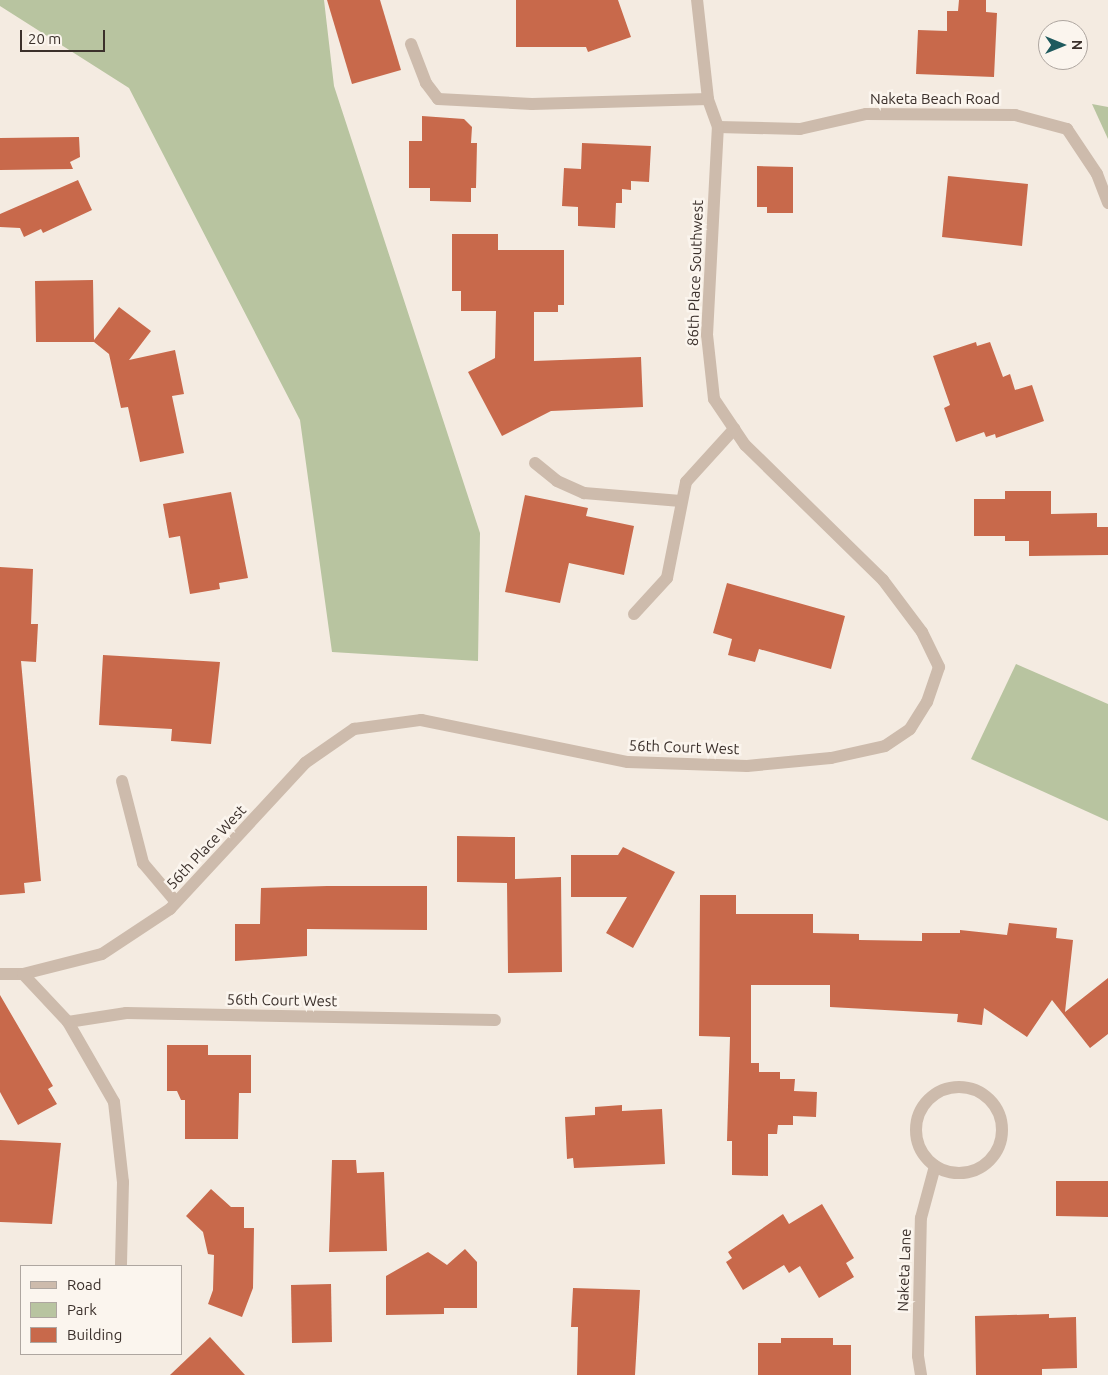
<!DOCTYPE html>
<html>
<head>
<meta charset="utf-8">
<style>
  body { margin:0 }
  #map { position:relative; width:1108px; height:1375px; overflow:hidden; background:#f4ebe1; font-family:Ubuntu,sans-serif }
  div>[style] { position:absolute }
  .green>* { inset:0; background:#b8c4a0 }
  .building>* { inset:0; background:#c8694b }
  .service>* { height:12px; margin:-6px; padding:0 6px; transform-origin:6px; border-radius:6px; background:#cdbbac }
  .minor>* { height:12px; margin:-6px; padding:0 6px; transform-origin:6px; border-radius:6px; background:#cdbbac }
  .minor>.ring { margin:-6px; padding:0; box-sizing:content-box; background:none; border:12px solid #cdbbac; border-radius:50% }
  span { translate:-50% -50%; white-space:nowrap; text-align:center; line-height:1.15; -webkit-text-stroke:5px #fbf5ee; paint-order:stroke }
  .street-label { font-size:15px; color:#3b302b }
  .legend { position:absolute; left:20px; top:1265px; width:162px; height:90px; box-sizing:border-box; background:#fbf5ee; border:1px solid #aea6a0; margin:0; padding:6px 9px; list-style:none; font-size:15px; color:#3b302b }
  .legend li { display:flex; align-items:center; gap:10px; height:25px }
  .legend b { width:25px; border:1px solid #aea6a0 }
  .north { position:absolute; left:1038px; top:20px; width:50px; height:50px; box-sizing:border-box; background:#fbf5ee; border:1px solid #aea6a0; border-radius:50%; rotate:90deg; font-size:14px; font-weight:700; line-height:20px; text-align:center; color:#3b302b }
  .north::after { content:''; display:block; margin:auto; width:18px; height:22px; background:#1f5a5e; clip-path:polygon(50% 0,100% 100%,50% 72%,0 100%) }
  .scale { position:absolute; left:20px; top:30px; width:85px; height:22px; box-sizing:border-box; border:2px solid #3b302b; border-top:0; padding-left:6px; font-size:15px; line-height:18px; white-space:nowrap; color:#3b302b; -webkit-text-stroke:4px #fbf5ee; paint-order:stroke }
</style>
</head>
<body>
<div id="map">
  <div class="green">
    <div style="clip-path:polygon(0 0,324px 0,334px 86px,480px 533px,478px 661px,332px 652px,300px 420px,129px 88px,0 6px)"></div>
    <div style="clip-path:polygon(1092px 104px,1108px 107px,1108px 139px)"></div>
    <div style="clip-path:polygon(1016px 664px,1108px 704px,1108px 821px,971px 759px)"></div>
  </div>
  <div class="building">
    <div style="clip-path:polygon(327px 0,380px 0,401px 70px,352px 84px)"></div>
    <div style="clip-path:polygon(516px 0,618px 0,631px 37px,588px 52px,586px 47px,516px 47px)"></div>
    <div style="clip-path:polygon(959px 0,986px 0,986px 12px,997px 13px,994px 77px,916px 74px,918px 30px,947px 31px,947px 11px,958px 11px)"></div>
    <div style="clip-path:polygon(422px 116px,464px 119px,472px 127px,471px 143px,477px 143px,476px 188px,471px 188px,471px 202px,430px 201px,430px 188px,409px 188px,409px 141px,422px 141px)"></div>
    <div style="clip-path:polygon(79px 137px,80px 157px,70px 162px,73px 169px,0 170px,0 138px)"></div>
    <div style="clip-path:polygon(582px 143px,651px 146px,649px 182px,631px 181px,631px 190px,622px 189px,622px 203px,616px 203px,615px 228px,578px 226px,578px 207px,562px 206px,564px 168px,581px 169px)"></div>
    <div style="clip-path:polygon(757px 166px,793px 167px,793px 213px,767px 213px,767px 207px,757px 207px)"></div>
    <div style="clip-path:polygon(948px 176px,1028px 184px,1022px 246px,942px 237px)"></div>
    <div style="clip-path:polygon(78px 180px,92px 210px,43px 233px,41px 229px,24px 237px,20px 228px,0 227px,0 214px)"></div>
    <div style="clip-path:polygon(452px 234px,498px 234px,498px 250px,564px 250px,564px 305px,558px 305px,558px 312px,534px 312px,534px 361px,641px 357px,643px 407px,551px 411px,502px 436px,468px 372px,495px 358px,496px 311px,461px 311px,461px 291px,452px 291px)"></div>
    <div style="clip-path:polygon(93px 280px,94px 340px,119px 307px,151px 331px,129px 360px,175px 350px,184px 394px,172px 396px,184px 453px,140px 462px,128px 407px,121px 408px,109px 354px,94px 342px,36px 342px,35px 281px)"></div>
    <div style="clip-path:polygon(976px 342px,977px 346px,990px 342px,1003px 377px,1010px 374px,1015px 390px,1032px 385px,1044px 421px,996px 438px,995px 434px,986px 437px,984px 432px,956px 442px,944px 408px,950px 405px,933px 356px)"></div>
    <div style="clip-path:polygon(1005px 491px,1051px 491px,1051px 514px,1097px 513px,1097px 527px,1108px 527px,1108px 555px,1029px 556px,1029px 541px,1005px 541px,1005px 536px,974px 536px,974px 499px,1005px 499px)"></div>
    <div style="clip-path:polygon(231px 492px,248px 578px,219px 583px,220px 589px,190px 594px,180px 536px,169px 538px,163px 504px)"></div>
    <div style="clip-path:polygon(525px 495px,588px 508px,586px 516px,634px 526px,624px 575px,569px 563px,560px 603px,505px 592px)"></div>
    <div style="clip-path:polygon(0 567px,33px 569px,31px 624px,38px 624px,36px 662px,21px 661px,41px 881px,24px 883px,25px 893px,0 895px)"></div>
    <div style="clip-path:polygon(727px 583px,845px 616px,831px 669px,759px 649px,755px 662px,728px 655px,732px 639px,713px 633px)"></div>
    <div style="clip-path:polygon(103px 655px,220px 662px,211px 744px,171px 741px,172px 729px,99px 725px)"></div>
    <div style="clip-path:polygon(457px 836px,515px 837px,515px 879px,561px 877px,562px 972px,508px 973px,507px 883px,457px 882px)"></div>
    <div style="clip-path:polygon(623px 847px,675px 872px,633px 948px,606px 933px,627px 897px,571px 897px,571px 855px,618px 855px)"></div>
    <div style="clip-path:polygon(327px 886px,427px 886px,427px 930px,307px 929px,307px 956px,235px 961px,235px 924px,260px 924px,261px 888px)"></div>
    <div style="clip-path:polygon(700px 895px,736px 895px,736px 914px,813px 914px,813px 933px,859px 934px,859px 940px,922px 941px,922px 933px,960px 933px,960px 930px,1007px 935px,1009px 923px,1057px 928px,1056px 938px,1073px 940px,1065px 1012px,1108px 978px,1108px 1034px,1090px 1048px,1052px 1000px,1027px 1037px,984px 1008px,982px 1025px,957px 1022px,958px 1014px,830px 1007px,830px 985px,751px 985px,751px 1063px,759px 1063px,759px 1072px,780px 1072px,780px 1079px,795px 1079px,794px 1091px,817px 1092px,816px 1117px,793px 1116px,793px 1125px,778px 1125px,777px 1134px,768px 1134px,768px 1176px,732px 1175px,732px 1141px,727px 1141px,730px 1037px,699px 1036px)"></div>
    <div style="clip-path:polygon(0 995px,53px 1086px,48px 1089px,57px 1104px,18px 1125px,0 1092px)"></div>
    <div style="clip-path:polygon(167px 1045px,208px 1045px,208px 1055px,251px 1055px,251px 1093px,239px 1093px,238px 1139px,185px 1139px,185px 1100px,181px 1100px,177px 1091px,167px 1091px)"></div>
    <div style="clip-path:polygon(622px 1105px,622px 1111px,662px 1109px,665px 1164px,574px 1168px,573px 1158px,567px 1159px,565px 1117px,595px 1115px,595px 1107px)"></div>
    <div style="clip-path:polygon(0 1140px,61px 1143px,52px 1224px,0 1222px)"></div>
    <div style="clip-path:polygon(332px 1160px,356px 1160px,357px 1173px,384px 1172px,387px 1251px,329px 1252px)"></div>
    <div style="clip-path:polygon(1056px 1181px,1108px 1181px,1108px 1217px,1056px 1216px)"></div>
    <div style="clip-path:polygon(211px 1189px,231px 1207px,244px 1207px,244px 1228px,254px 1228px,253px 1288px,242px 1317px,208px 1304px,213px 1290px,214px 1255px,208px 1254px,203px 1232px,186px 1216px)"></div>
    <div style="clip-path:polygon(822px 1204px,854px 1258px,846px 1263px,854px 1277px,819px 1298px,800px 1266px,789px 1273px,784px 1265px,743px 1290px,726px 1262px,732px 1258px,728px 1252px,783px 1214px,789px 1224px)"></div>
    <div style="clip-path:polygon(465px 1249px,477px 1262px,477px 1308px,444px 1308px,444px 1314px,386px 1315px,386px 1276px,428px 1252px,447px 1265px)"></div>
    <div style="clip-path:polygon(331px 1284px,332px 1342px,292px 1343px,291px 1285px)"></div>
    <div style="clip-path:polygon(573px 1288px,640px 1290px,635px 1375px,577px 1375px,578px 1327px,571px 1327px)"></div>
    <div style="clip-path:polygon(1049px 1314px,1049px 1318px,1076px 1317px,1077px 1368px,1042px 1369px,1042px 1375px,976px 1375px,975px 1316px)"></div>
    <div style="clip-path:polygon(210px 1337px,245px 1375px,170px 1375px)"></div>
    <div style="clip-path:polygon(781px 1338px,833px 1338px,833px 1345px,851px 1345px,851px 1375px,758px 1375px,758px 1343px,781px 1343px)"></div>
  </div>
  <div class="service">
    <div style="left:411px;top:44px;width:42px;rotate:69deg"></div>
    <div style="left:426px;top:83px;width:20px;rotate:53deg"></div>
    <div style="left:438px;top:99px;width:94px;rotate:3deg"></div>
    <div style="left:532px;top:104px;width:176px;rotate:-1.6deg"></div>
    <div style="left:535px;top:463px;width:28px;rotate:39deg"></div>
    <div style="left:557px;top:481px;width:30px;rotate:24deg"></div>
    <div style="left:584px;top:493px;width:97px;rotate:4.7deg"></div>
    <div style="left:634px;top:614px;width:49px;rotate:-47.5deg"></div>
    <div style="left:667px;top:578px;width:98px;rotate:-78.8deg"></div>
    <div style="left:686px;top:482px;width:72px;rotate:-47.8deg"></div>
    <div style="left:122px;top:781px;width:85px;rotate:75.6deg"></div>
    <div style="left:143px;top:863px;width:51px;rotate:49.8deg"></div>
  </div>
  <div class="minor">
    <div style="left:718px;top:127px;width:82px;rotate:1.4deg"></div>
    <div style="left:800px;top:129px;width:68px;rotate:-12.8deg"></div>
    <div style="left:866px;top:114px;width:149px;rotate:0.4deg"></div>
    <div style="left:1015px;top:115px;width:54px;rotate:15.1deg"></div>
    <div style="left:1067px;top:129px;width:54px;rotate:56.3deg"></div>
    <div style="left:1097px;top:174px;width:31px;rotate:69deg"></div>
    <div style="left:0;top:974px;width:23px"></div>
    <div style="left:23px;top:974px;width:81px;rotate:-14.2deg"></div>
    <div style="left:102px;top:954px;width:82px;rotate:-33.5deg"></div>
    <div style="left:170px;top:909px;width:199px;rotate:-47.2deg"></div>
    <div style="left:305px;top:763px;width:60px;rotate:-34.8deg"></div>
    <div style="left:354px;top:729px;width:68px;rotate:-7.7deg"></div>
    <div style="left:421px;top:720px;width:211px;rotate:11.5deg"></div>
    <div style="left:628px;top:762px;width:119px;rotate:1.9deg"></div>
    <div style="left:747px;top:766px;width:84px;rotate:-5.4deg"></div>
    <div style="left:831px;top:758px;width:55px;rotate:-12.5deg"></div>
    <div style="left:885px;top:746px;width:30px;rotate:-34deg"></div>
    <div style="left:910px;top:729px;width:32px;rotate:-58deg"></div>
    <div style="left:927px;top:702px;width:37px;rotate:-71deg"></div>
    <div style="left:939px;top:667px;width:39px;rotate:-116deg"></div>
    <div style="left:922px;top:632px;width:65px;rotate:-126.9deg"></div>
    <div style="left:883px;top:580px;width:193px;rotate:-135.6deg"></div>
    <div style="left:745px;top:445px;width:55px;rotate:-124deg"></div>
    <div style="left:714px;top:399px;width:64px;rotate:-96.2deg"></div>
    <div style="left:707px;top:335px;width:208px;rotate:-87deg"></div>
    <div style="left:718px;top:127px;width:30px;rotate:-110deg"></div>
    <div style="left:708px;top:99px;width:100px;rotate:-96.3deg"></div>
    <div style="left:23px;top:974px;width:66px;rotate:46.8deg"></div>
    <div style="left:68px;top:1022px;width:92px;rotate:60.1deg"></div>
    <div style="left:114px;top:1102px;width:81px;rotate:83.6deg"></div>
    <div style="left:123px;top:1182px;width:84px;rotate:91.4deg"></div>
    <div style="left:68px;top:1022px;width:59px;rotate:-8.8deg"></div>
    <div style="left:126px;top:1013px;width:369px;rotate:1.1deg"></div>
    <div class="ring" style="left:916px;top:1087px;width:74px;height:74px"></div>
    <div style="left:921px;top:1375px;width:19px;rotate:-99deg"></div>
    <div style="left:918px;top:1356px;width:138px;rotate:-88.8deg"></div>
    <div style="left:921px;top:1218px;width:54px;rotate:-74.9deg"></div>
  </div>
  <div class="street-label">
    <span style="left:935px;top:99px">Naketa Beach Road</span>
    <span style="left:695px;top:273px;rotate:-88deg">86th Place Southwest</span>
    <span style="left:684px;top:747px;rotate:2deg">56th Court West</span>
    <span style="left:206px;top:847px;rotate:-47deg">56th Place West</span>
    <span style="left:282px;top:1000px;rotate:1deg">56th Court West</span>
    <span style="left:904px;top:1270px;rotate:-88deg">Naketa Lane</span>
  </div>
  <ul class="legend">
  <li><b style="height:6px;background:#cdbbac"></b>Road</li>
  <li><b style="height:14px;background:#b8c4a0"></b>Park</li>
  <li><b style="height:14px;background:#c8694b"></b>Building</li>
  </ul>
  <div class="north">N</div>
  <div class="scale">20 m</div>
</div>
</body>
</html>
